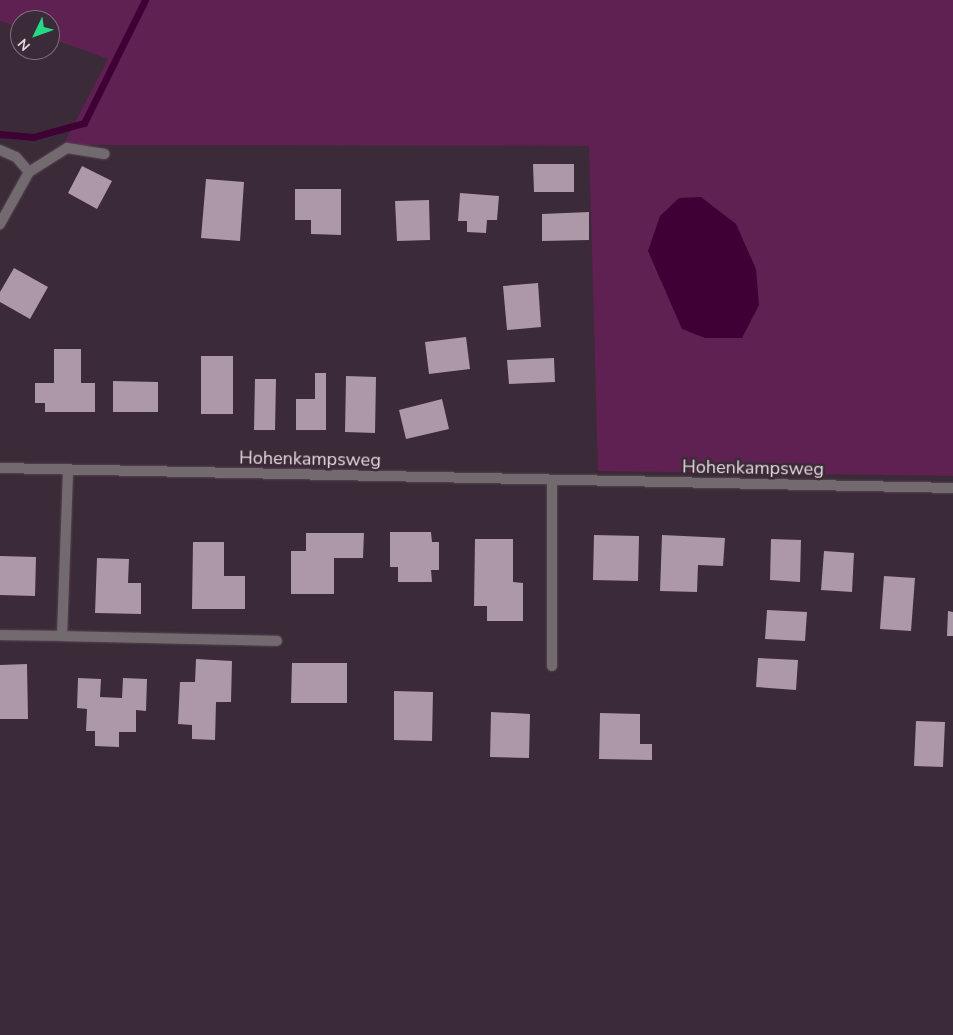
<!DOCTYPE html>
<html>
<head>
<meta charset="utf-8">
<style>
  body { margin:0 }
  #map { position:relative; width:953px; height:1035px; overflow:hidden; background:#3b2a37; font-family:"Nunito Sans",sans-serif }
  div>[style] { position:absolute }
  .green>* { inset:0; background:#5e2152 }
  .water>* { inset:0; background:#3f0035 }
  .stream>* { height:7px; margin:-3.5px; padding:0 3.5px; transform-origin:3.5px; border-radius:3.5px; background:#3f0035 }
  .building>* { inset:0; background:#ad98a7 }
  .roads { filter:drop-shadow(0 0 1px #564652) drop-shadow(0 0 1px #564652) }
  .service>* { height:10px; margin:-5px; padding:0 5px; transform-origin:5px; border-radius:5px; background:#736a70 }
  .minor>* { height:10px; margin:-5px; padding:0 5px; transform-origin:5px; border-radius:5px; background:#736a70 }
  span { translate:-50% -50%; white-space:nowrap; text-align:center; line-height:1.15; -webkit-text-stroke:5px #3b2a37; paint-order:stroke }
  .street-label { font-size:18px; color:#e4d8e0 }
  .north { position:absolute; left:10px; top:10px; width:50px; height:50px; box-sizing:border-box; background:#3b2a37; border:1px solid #7f707b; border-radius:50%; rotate:228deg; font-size:14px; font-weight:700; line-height:20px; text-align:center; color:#e4d8e0 }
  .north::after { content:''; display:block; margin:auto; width:18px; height:22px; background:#25d886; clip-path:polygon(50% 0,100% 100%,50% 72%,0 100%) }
</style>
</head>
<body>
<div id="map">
  <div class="green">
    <div style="clip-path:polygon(0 0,953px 0,953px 476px,598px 471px,589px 146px,63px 145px,108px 59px,50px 38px,50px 20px,20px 20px,20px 28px,0 21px)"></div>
  </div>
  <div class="water">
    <div style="clip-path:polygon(701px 197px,736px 224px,756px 269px,759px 305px,742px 338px,705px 338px,682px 329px,648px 251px,660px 216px,679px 198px)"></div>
  </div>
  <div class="stream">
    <div style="left:0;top:134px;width:33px;rotate:5deg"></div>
    <div style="left:33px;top:137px;width:53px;rotate:-15.4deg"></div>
    <div style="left:84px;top:123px;width:137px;rotate:-63.6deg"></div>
  </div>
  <div class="building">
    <div style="clip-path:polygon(533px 164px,574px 164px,574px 192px,534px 192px)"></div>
    <div style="clip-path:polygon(82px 166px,112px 181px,97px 209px,68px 193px)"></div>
    <div style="clip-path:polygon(206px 179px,244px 182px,240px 241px,201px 238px)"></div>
    <div style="clip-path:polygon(295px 189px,341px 189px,341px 235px,311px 234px,311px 220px,295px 220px)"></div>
    <div style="clip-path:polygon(460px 193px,499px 196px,497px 220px,487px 220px,486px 233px,467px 232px,467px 221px,458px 221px)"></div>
    <div style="clip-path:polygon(429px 200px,430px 240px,397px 241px,395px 201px)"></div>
    <div style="clip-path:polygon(589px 212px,589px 240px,542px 241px,542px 214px)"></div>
    <div style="clip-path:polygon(14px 268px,48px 287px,30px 319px,0 302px,0 292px)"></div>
    <div style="clip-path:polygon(538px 283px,541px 327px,507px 330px,503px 286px)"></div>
    <div style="clip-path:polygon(466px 337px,470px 369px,429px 374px,425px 342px)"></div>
    <div style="clip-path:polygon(54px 349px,81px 349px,81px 383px,95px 383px,95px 412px,45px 412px,45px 403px,35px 403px,35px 383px,54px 383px)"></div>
    <div style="clip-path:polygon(201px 356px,233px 356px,233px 414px,201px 414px)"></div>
    <div style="clip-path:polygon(554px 358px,555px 382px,509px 384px,507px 360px)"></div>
    <div style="clip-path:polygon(315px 373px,326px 373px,326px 430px,296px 430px,296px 399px,315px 399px)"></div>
    <div style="clip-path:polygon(346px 376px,376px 377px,375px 433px,345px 432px)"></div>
    <div style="clip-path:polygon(255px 379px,276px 379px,275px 430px,254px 430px)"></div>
    <div style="clip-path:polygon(113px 381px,158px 382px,158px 412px,113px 412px)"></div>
    <div style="clip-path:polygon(442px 399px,449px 429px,406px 439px,399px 410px)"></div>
    <div style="clip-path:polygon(390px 532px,431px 532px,432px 542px,439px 542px,439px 570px,431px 570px,432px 582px,398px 582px,398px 567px,390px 567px)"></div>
    <div style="clip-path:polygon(306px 533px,364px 533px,363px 558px,334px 558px,334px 594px,291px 594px,291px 551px,306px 551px)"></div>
    <div style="clip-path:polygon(594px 535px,639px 536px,638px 581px,593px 580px)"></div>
    <div style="clip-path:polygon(662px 535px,725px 538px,723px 566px,698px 565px,697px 592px,660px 591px)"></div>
    <div style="clip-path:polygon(475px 539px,513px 539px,513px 582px,523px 583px,523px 621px,487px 621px,487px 606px,474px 606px)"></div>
    <div style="clip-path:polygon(771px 539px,801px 540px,800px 582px,770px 580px)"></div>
    <div style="clip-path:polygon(193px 542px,224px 542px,224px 576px,245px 576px,245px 609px,192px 609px)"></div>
    <div style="clip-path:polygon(824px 551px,854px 553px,852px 592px,821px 590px)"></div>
    <div style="clip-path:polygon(0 556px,36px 557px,35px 596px,0 595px)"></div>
    <div style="clip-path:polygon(97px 558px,129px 559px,128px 583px,141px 583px,141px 614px,95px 613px)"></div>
    <div style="clip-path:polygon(884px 576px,915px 578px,911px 631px,880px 629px)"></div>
    <div style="clip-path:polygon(767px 610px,807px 612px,805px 641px,765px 639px)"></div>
    <div style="clip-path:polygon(948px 611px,953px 612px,953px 636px,947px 636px)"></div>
    <div style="clip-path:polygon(758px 658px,798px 660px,796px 690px,756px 687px)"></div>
    <div style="clip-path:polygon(196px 659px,232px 661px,231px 702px,216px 702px,215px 740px,192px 739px,192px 725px,178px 724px,180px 682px,195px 682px)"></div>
    <div style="clip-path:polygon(292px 663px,347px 663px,347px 703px,291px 703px)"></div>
    <div style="clip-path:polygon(27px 664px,28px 719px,0 719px,0 665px)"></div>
    <div style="clip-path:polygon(78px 678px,101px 679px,100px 697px,122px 698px,123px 678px,147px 679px,146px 711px,136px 710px,136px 732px,119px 732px,119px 747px,95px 746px,95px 731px,86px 731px,87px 709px,77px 708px)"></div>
    <div style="clip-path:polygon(394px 691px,433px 692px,432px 741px,394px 740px)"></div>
    <div style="clip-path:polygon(491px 712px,530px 714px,529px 758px,490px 757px)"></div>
    <div style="clip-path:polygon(600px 713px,640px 714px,640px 744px,652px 744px,652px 760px,599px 759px)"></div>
    <div style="clip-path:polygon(916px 721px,945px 722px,943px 767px,914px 766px)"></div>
  </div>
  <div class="roads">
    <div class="service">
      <div style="left:29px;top:172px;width:45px;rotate:-32.3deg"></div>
      <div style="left:67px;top:148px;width:38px;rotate:9deg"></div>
    </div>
    <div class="minor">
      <div style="left:0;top:150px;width:17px;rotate:24deg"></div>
      <div style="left:16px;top:157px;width:20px;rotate:49deg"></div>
      <div style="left:29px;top:172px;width:60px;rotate:119.1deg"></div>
      <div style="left:0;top:468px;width:953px;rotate:1.2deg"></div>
      <div style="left:0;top:635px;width:62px;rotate:0.9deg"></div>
      <div style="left:62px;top:636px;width:166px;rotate:-87.9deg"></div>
      <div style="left:62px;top:636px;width:215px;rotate:1.3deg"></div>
      <div style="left:552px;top:666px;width:185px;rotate:-90deg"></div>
    </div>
  </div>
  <div class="street-label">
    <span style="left:310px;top:459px;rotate:1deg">Hohenkampsweg</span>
    <span style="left:753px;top:468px;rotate:1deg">Hohenkampsweg</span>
  </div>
  <div class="north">N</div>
</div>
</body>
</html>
